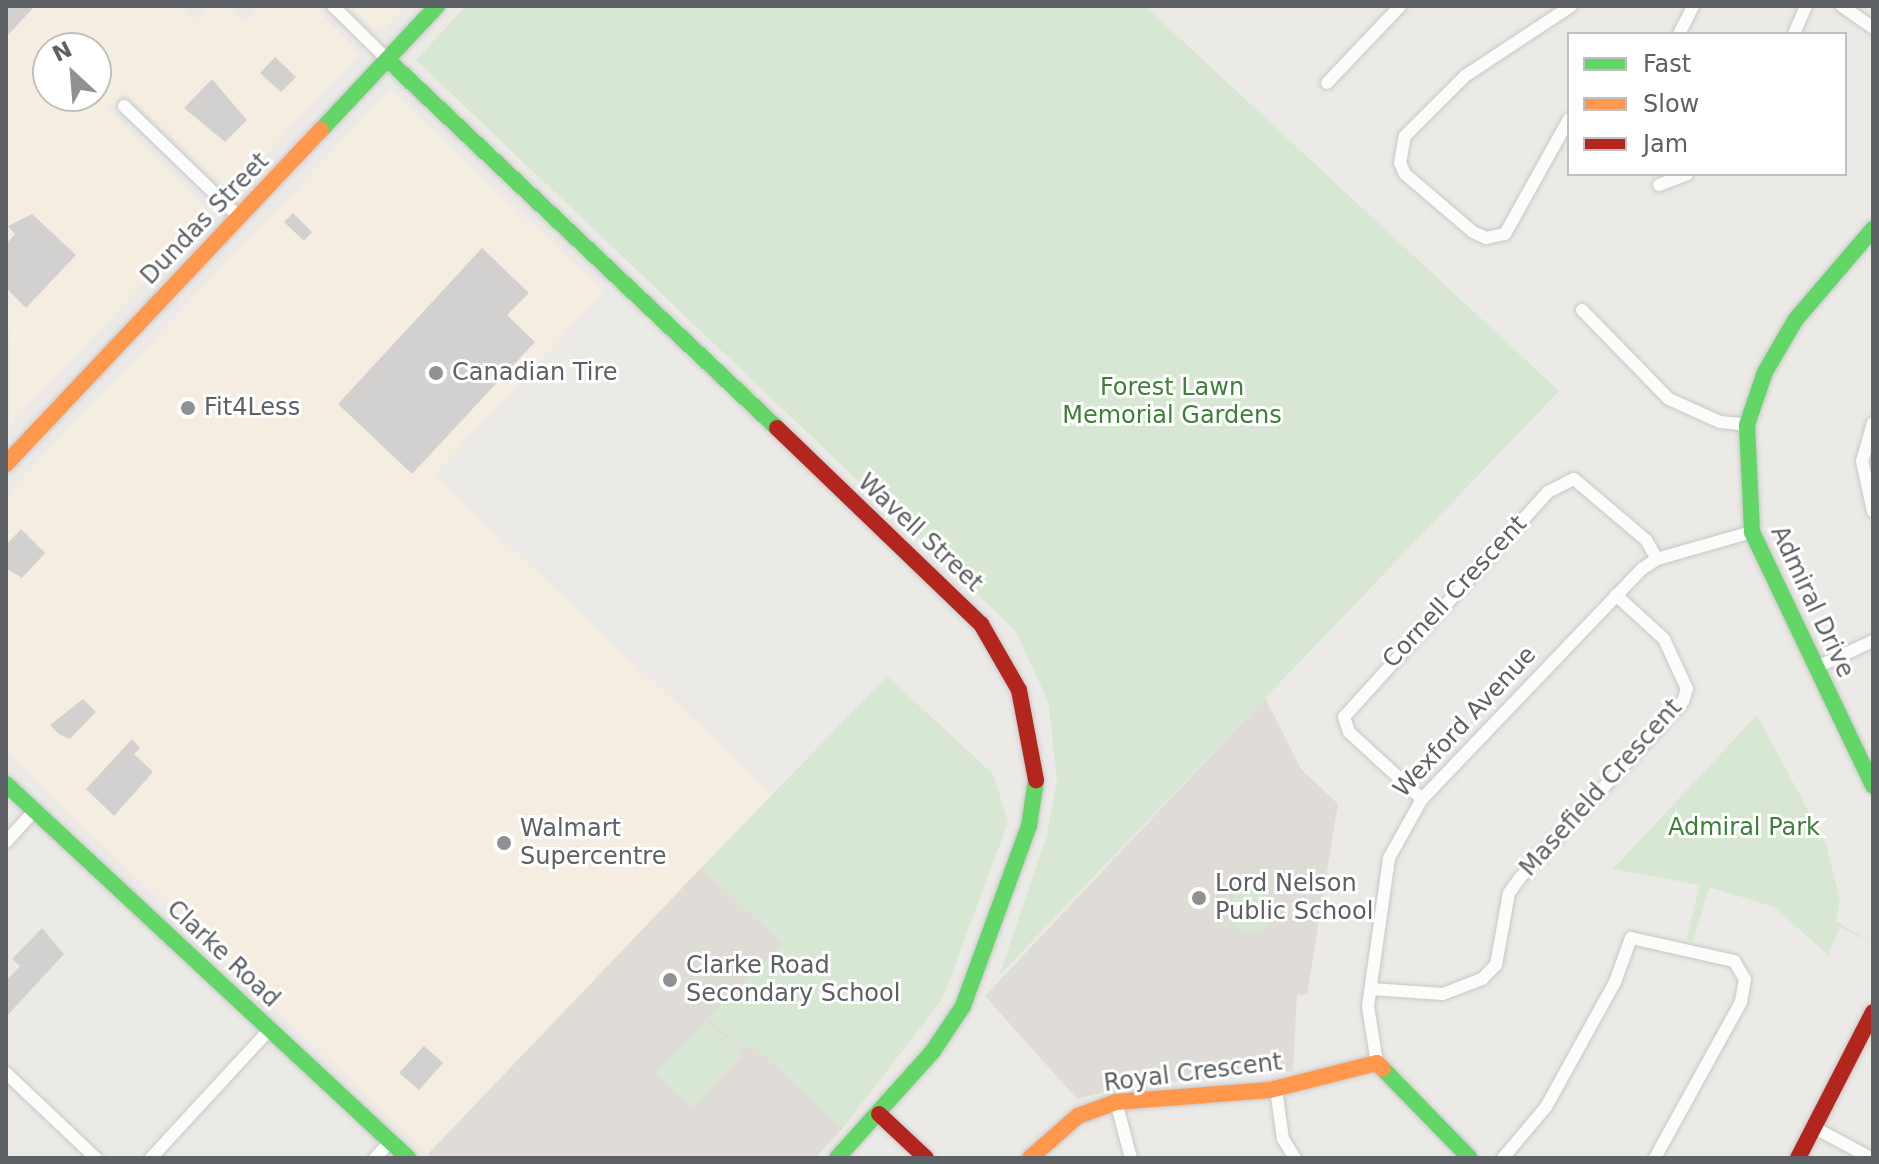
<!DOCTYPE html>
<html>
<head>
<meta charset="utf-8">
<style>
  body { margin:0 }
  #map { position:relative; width:1879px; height:1164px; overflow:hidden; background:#eceae7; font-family:"DejaVu Sans",sans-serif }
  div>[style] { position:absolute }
  .commercial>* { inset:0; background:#f5ede1 }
  .education>* { inset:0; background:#dfdcd7 }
  .green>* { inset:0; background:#d8e7d3 }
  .round { border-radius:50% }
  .building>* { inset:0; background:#d3d1d0 }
  .roads { filter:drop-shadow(0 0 2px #c8c8c8) drop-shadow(0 0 2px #c8c8c8) }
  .street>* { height:12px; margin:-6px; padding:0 6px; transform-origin:6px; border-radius:6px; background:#fcfcfb }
  .fast>* { height:16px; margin:-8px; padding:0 8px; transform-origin:8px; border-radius:8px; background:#63d668 }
  .slow>* { height:16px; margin:-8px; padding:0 8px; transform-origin:8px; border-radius:8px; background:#ff974d }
  .jam>* { height:16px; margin:-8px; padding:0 8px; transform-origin:8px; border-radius:8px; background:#b3261e }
  .dots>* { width:22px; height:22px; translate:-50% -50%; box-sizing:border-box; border:4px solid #fff; border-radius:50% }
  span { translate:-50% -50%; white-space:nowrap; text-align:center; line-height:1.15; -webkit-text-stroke:6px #fff; paint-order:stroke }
  .street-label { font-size:24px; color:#5d6165 }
  .poi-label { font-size:24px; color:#5d6165 }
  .left { translate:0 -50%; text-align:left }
  .park-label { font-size:24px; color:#3e8038 }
  .frame { position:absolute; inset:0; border:8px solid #5d6165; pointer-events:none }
  .legend { position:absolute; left:1567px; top:32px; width:280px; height:144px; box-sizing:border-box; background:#fff; border:2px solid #bec0c1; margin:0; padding:10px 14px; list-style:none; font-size:24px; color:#5d6165 }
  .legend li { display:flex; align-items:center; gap:16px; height:40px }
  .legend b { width:40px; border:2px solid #bec0c1 }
  .north { position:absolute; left:32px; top:32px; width:80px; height:80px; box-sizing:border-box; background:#fff; border:2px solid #bec0c1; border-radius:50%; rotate:334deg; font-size:22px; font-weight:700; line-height:32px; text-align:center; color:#5d6165 }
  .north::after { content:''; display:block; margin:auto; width:28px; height:36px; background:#8f9192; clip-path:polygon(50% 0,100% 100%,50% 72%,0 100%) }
</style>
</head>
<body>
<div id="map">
  <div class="commercial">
    <div style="clip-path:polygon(evenodd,6px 6px,179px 6px,193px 20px,207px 6px,227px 6px,244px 23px,261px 6px,314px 6px,360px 54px,240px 182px,223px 184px,125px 93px,108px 110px,209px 213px,10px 426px,6px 6px,48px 48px,96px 48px,96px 96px,48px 96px,48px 48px)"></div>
    <div style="clip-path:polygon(350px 6px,406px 6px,383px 30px,375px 30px)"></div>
    <div style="clip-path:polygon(390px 90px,604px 292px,434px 475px,773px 794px,428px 1154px,6px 753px,6px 495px)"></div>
  </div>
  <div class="education">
    <div style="clip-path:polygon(1265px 698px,1301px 769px,1338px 804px,1307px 995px,1297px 994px,1293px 1071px,1133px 1085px,1077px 1099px,985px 996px)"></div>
    <div style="clip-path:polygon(702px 867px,783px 944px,709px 1017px,743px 1049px,754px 1046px,843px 1128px,815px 1158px,433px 1158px,428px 1154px)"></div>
  </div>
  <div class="green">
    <div style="clip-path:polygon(466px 6px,1145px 6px,1559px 391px,999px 976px,1047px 835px,1057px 779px,1048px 701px,1015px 630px,416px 60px)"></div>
    <div style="clip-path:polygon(887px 676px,993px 774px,1008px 822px,943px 998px,843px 1128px,754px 1046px,743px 1050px,709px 1017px,783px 944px,702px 867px)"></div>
    <div style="clip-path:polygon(1757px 715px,1826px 844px,1840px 899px,1836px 921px,1873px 943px,1840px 927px,1828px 955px,1774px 907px,1709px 887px,1693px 942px,1686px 940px,1700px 885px,1613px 869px)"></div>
    <div class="round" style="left:1229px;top:887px;width:46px;height:46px"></div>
    <div style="clip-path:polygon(707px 1020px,743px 1054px,692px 1108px,655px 1074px)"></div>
  </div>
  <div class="building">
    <div style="clip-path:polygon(6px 6px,35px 6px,6px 37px)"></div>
    <div style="clip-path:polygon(275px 57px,296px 77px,281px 92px,260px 73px)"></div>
    <div style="clip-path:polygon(212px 79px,247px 120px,225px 142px,184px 108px)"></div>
    <div style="clip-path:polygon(293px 213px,312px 232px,304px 241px,284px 222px)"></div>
    <div style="clip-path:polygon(32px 214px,76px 255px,26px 308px,6px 288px,6px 244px,15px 234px,8px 226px)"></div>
    <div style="clip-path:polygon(482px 248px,529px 293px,507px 315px,535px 342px,412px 474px,338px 404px)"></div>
    <div style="clip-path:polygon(21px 529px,45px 553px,22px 578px,6px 568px,6px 545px)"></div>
    <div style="clip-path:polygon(83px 699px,96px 712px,70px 739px,59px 734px,50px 725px)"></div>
    <div style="clip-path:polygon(132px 739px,140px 748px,134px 754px,153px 772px,114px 816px,86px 789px)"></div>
    <div style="clip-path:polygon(42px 928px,64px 954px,6px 1017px,6px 981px,20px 966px,12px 959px)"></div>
    <div style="clip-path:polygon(424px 1046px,443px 1063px,419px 1090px,399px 1073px)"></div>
  </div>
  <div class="roads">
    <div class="street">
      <div style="left:333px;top:6px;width:77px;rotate:44.5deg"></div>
      <div style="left:1842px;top:6px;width:38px;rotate:35deg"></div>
      <div style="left:1679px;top:34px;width:31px;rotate:-63deg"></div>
      <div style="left:1794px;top:34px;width:30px;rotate:-67deg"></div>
      <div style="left:1327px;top:83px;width:106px;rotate:-46.5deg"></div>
      <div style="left:124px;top:106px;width:161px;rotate:44deg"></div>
      <div style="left:1569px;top:119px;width:132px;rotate:119.1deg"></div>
      <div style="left:1505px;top:234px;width:19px;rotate:168deg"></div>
      <div style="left:1486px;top:238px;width:14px;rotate:-155deg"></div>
      <div style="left:1473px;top:232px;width:89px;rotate:-139.5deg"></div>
      <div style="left:1405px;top:174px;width:12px;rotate:-114deg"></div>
      <div style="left:1400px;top:163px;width:27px;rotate:-80deg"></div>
      <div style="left:1405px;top:136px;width:85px;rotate:-45deg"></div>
      <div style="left:1465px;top:76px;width:127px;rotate:-33.4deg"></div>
      <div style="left:1659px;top:185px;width:30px;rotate:-21deg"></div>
      <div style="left:1582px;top:310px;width:124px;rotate:45.7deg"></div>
      <div style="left:1669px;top:399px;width:56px;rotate:24.3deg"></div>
      <div style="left:1720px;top:422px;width:27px;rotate:6deg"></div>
      <div style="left:1873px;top:423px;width:40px;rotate:106deg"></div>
      <div style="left:1862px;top:461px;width:52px;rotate:77.8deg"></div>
      <div style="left:1815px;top:668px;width:64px;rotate:-25deg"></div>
      <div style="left:1422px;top:799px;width:99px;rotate:-137.5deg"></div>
      <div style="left:1349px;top:732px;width:16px;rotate:-108deg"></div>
      <div style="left:1344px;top:717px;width:304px;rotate:-47.8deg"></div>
      <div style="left:1548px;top:492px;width:29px;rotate:-27deg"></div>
      <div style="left:1574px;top:479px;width:94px;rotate:40.3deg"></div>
      <div style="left:1646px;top:540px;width:22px;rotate:60deg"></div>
      <div style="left:6px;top:842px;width:42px;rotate:-47.9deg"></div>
      <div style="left:1371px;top:989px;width:72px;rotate:4deg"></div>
      <div style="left:1443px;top:994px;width:42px;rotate:-21deg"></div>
      <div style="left:1482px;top:979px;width:20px;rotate:-45deg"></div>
      <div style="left:1496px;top:965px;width:73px;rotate:-79.8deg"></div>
      <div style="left:1509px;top:893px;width:17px;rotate:-54deg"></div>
      <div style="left:1519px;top:879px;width:242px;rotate:-47.3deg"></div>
      <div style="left:1683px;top:701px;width:13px;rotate:-72deg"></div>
      <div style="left:1687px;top:689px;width:55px;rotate:-114.7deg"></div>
      <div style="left:1664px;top:639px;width:65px;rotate:-137.5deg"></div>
      <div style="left:1377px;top:1063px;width:58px;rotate:-99deg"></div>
      <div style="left:1368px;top:1006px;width:149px;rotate:-81.9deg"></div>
      <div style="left:1389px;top:858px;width:68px;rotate:-60.8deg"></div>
      <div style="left:1422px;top:799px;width:318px;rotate:-46.3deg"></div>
      <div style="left:1642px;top:569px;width:18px;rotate:-34deg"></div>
      <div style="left:1657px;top:559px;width:99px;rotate:-15.9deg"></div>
      <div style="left:6px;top:1073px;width:124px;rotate:43.4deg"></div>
      <div style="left:1276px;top:1089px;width:50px;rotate:82deg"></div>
      <div style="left:1283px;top:1139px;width:22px;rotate:58deg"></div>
      <div style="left:1116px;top:1102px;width:58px;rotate:75deg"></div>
      <div style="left:1815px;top:1128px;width:64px;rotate:28.2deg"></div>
      <div style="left:151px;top:1158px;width:174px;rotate:-47.3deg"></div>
      <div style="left:375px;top:1158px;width:23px;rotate:-47deg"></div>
      <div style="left:1503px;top:1158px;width:67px;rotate:-49.9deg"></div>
      <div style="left:1546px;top:1107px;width:143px;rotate:-61.1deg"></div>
      <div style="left:1615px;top:982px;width:47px;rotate:-70deg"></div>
      <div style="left:1631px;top:938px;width:106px;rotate:12.6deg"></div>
      <div style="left:1734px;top:961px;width:21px;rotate:59deg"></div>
      <div style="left:1745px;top:979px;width:23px;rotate:100deg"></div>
      <div style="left:1741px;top:1002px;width:178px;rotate:118.9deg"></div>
    </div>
    <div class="fast">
      <div style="left:388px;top:60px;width:535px;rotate:43.41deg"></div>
      <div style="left:321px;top:130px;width:170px;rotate:-46.9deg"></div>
      <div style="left:1873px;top:229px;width:118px;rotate:130.5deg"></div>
      <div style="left:1796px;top:319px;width:61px;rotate:120.3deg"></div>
      <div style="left:1765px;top:372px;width:56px;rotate:108.8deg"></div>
      <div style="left:1747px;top:425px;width:107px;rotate:87.3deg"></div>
      <div style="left:1752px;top:532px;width:281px;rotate:64.5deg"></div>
      <div style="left:6px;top:784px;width:549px;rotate:42.93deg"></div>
      <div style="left:1383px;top:1069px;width:124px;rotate:45.7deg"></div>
      <div style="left:837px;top:1158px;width:144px;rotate:-48.1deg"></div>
      <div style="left:933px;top:1051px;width:54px;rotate:-56.3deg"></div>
      <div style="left:963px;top:1006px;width:192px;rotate:-69.9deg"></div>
      <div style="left:1029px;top:826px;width:47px;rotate:-81.3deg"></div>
    </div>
    <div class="slow">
      <div style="left:6px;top:464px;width:459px;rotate:-46.7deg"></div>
      <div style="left:1030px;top:1158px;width:64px;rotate:-41.2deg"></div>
      <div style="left:1078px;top:1116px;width:40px;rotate:-20.2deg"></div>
      <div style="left:1116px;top:1102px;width:154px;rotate:-4.5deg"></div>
      <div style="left:1270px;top:1090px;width:110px;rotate:-14.2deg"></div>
      <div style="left:1377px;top:1063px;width:8px;rotate:45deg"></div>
    </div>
    <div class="jam">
      <div style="left:777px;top:428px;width:283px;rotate:43.9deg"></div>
      <div style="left:981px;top:624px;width:76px;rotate:60.1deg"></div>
      <div style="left:1019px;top:690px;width:92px;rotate:79.3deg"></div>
      <div style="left:879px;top:1114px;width:64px;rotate:43.1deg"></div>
      <div style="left:1798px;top:1158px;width:164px;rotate:-62.8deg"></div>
    </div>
  </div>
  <div class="dots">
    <div style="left:436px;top:373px;background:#8f9192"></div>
    <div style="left:188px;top:408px;background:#8f9192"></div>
    <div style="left:504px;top:843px;background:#8f9192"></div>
    <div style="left:1199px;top:898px;background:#8f9192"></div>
    <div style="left:670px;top:980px;background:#8f9192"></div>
  </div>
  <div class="street-label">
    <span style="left:205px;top:219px;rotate:-46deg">Dundas Street</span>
    <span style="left:920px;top:533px;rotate:43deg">Wavell Street</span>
    <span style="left:1455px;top:592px;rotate:-47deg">Cornell Crescent</span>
    <span style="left:1812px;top:602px;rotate:65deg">Admiral Drive</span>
    <span style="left:1465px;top:722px;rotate:-47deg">Wexford Avenue</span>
    <span style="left:1601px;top:788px;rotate:-48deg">Masefield Crescent</span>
    <span style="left:223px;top:954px;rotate:43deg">Clarke Road</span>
    <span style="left:1193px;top:1073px;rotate:-7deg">Royal Crescent</span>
  </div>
  <div class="poi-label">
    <span class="left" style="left:452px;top:373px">Canadian Tire</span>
    <span class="left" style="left:204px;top:408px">Fit4Less</span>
    <span class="left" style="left:520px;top:843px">Walmart<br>Supercentre</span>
    <span class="left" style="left:1215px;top:898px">Lord Nelson<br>Public School</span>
    <span class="left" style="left:686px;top:980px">Clarke Road<br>Secondary School</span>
  </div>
  <div class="park-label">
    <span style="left:1172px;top:402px">Forest Lawn<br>Memorial Gardens</span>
    <span style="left:1744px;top:828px">Admiral Park</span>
  </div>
  <div class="frame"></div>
  <ul class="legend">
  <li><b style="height:10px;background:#63d668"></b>Fast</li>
  <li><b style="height:10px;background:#ff974d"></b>Slow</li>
  <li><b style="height:10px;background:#b3261e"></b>Jam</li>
  </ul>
  <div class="north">N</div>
</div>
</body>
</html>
